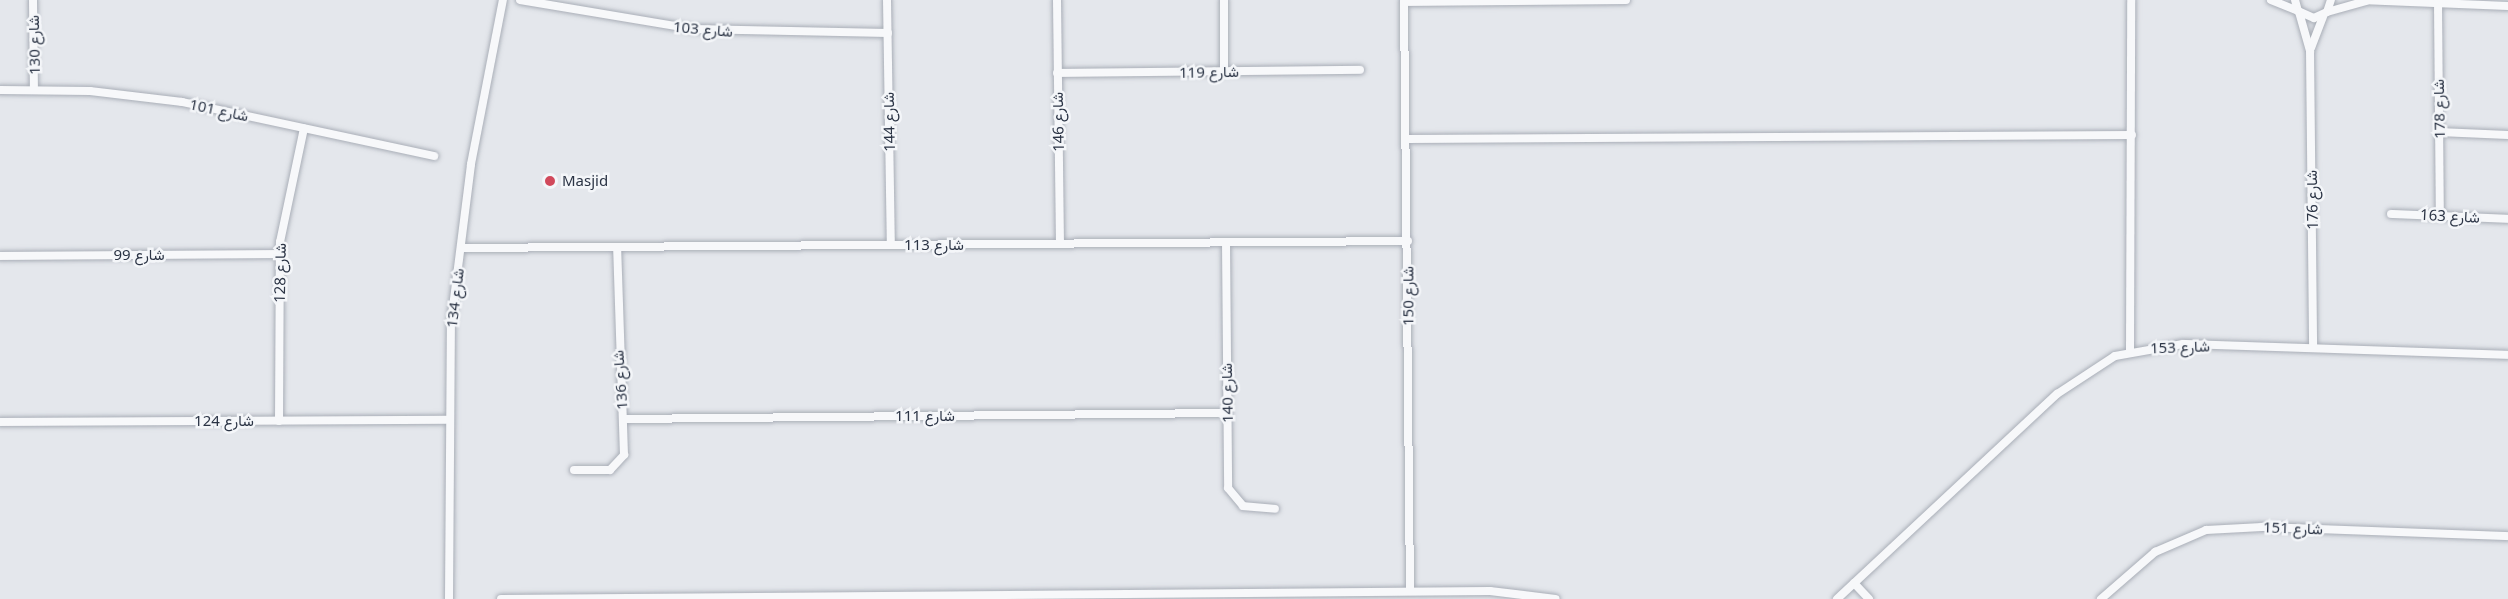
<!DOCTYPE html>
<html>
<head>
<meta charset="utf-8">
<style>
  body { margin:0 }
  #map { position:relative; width:2508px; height:599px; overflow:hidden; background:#e4e7ec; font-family:"Noto Sans",Vazirmatn,sans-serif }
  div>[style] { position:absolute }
  .roads { filter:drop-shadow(0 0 2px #a9aeb7) drop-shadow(0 0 2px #a9aeb7) }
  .street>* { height:8px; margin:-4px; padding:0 4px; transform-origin:4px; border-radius:4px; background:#f7f8fa }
  .dots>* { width:16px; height:16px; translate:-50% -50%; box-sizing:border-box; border:3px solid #f4f6f9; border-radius:50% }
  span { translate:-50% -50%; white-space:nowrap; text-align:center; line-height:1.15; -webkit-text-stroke:5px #f4f6f9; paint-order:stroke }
  .street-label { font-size:15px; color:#2b3445 }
  .poi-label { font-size:15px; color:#2b3445 }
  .left { translate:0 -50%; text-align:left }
</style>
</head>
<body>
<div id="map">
  <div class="roads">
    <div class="street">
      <div style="left:33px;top:0;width:90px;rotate:89.4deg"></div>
      <div style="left:520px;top:0;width:175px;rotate:9.5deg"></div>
      <div style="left:693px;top:29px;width:195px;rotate:1.2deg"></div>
      <div style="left:887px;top:0;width:245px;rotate:89.1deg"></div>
      <div style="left:1057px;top:0;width:243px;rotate:89.3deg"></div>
      <div style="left:1224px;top:0;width:72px;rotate:90deg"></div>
      <div style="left:1404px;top:0;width:591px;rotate:89.42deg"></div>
      <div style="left:2271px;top:0;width:29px;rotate:22deg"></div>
      <div style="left:2295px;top:0;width:11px;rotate:75deg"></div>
      <div style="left:2298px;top:11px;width:17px;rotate:24deg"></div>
      <div style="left:2314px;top:18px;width:14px;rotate:-25deg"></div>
      <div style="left:2327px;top:12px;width:13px;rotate:-72deg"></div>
      <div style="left:2361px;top:0;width:147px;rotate:2.3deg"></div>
      <div style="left:1404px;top:2px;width:222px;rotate:-0.5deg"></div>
      <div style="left:2438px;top:3px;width:213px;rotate:89.5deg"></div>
      <div style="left:2299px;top:12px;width:41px;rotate:74.2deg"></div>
      <div style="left:2310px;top:51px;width:297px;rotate:89.4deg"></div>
      <div style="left:2327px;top:12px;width:41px;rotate:-15.8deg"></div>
      <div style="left:2311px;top:48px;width:36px;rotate:-69deg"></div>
      <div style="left:1057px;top:73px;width:303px;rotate:-0.6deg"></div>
      <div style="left:0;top:90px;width:90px;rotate:0.6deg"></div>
      <div style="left:90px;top:91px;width:93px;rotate:6.8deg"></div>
      <div style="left:182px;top:102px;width:258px;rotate:12.1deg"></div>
      <div style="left:2439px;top:132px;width:69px;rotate:2.5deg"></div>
      <div style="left:1406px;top:139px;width:726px;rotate:-0.32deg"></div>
      <div style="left:2391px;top:214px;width:117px;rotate:2.4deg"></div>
      <div style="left:1226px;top:242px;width:246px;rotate:89.5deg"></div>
      <div style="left:1228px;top:488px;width:23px;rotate:50deg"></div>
      <div style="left:1243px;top:506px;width:32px;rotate:5deg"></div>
      <div style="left:461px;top:248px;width:947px;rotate:-0.42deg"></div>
      <div style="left:0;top:256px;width:279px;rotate:-0.4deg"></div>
      <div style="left:2130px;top:352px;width:352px;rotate:-89.8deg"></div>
      <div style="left:623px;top:419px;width:604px;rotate:-0.57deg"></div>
      <div style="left:279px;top:421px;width:179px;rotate:-89.7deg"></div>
      <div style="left:280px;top:242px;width:116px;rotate:-78.1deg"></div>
      <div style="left:0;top:422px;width:448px;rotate:-0.3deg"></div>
      <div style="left:574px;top:470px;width:36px"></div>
      <div style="left:610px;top:470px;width:21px;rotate:-47deg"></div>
      <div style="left:624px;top:455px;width:208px;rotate:-91.9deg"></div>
      <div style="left:1854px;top:583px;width:22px;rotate:47deg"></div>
      <div style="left:449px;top:599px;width:276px;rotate:-89.6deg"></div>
      <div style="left:451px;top:323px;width:160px;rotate:-82.8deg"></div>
      <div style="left:471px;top:164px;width:167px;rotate:-79deg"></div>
      <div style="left:501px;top:599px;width:989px;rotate:-0.46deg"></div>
      <div style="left:1490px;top:591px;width:66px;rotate:6.9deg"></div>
      <div style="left:1837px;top:599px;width:301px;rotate:-43deg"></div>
      <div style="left:2057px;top:394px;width:69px;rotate:-33.2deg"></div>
      <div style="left:2115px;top:356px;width:69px;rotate:-10deg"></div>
      <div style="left:2183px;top:344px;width:325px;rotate:1.9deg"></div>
      <div style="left:2101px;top:599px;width:72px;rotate:-41deg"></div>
      <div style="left:2155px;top:552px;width:56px;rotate:-23.3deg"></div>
      <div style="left:2206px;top:530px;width:56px;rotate:-3.1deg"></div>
      <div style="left:2262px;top:527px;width:246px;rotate:2.1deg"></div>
    </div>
  </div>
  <div class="dots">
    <div style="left:550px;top:181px;background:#d1495b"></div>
  </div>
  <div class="street-label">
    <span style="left:703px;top:29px;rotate:5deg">شارع 103</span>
    <span style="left:34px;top:45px;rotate:-91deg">شارع 130</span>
    <span style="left:1209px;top:72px;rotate:-1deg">شارع 119</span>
    <span style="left:2439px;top:109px;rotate:-91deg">شارع 178</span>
    <span style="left:219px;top:110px;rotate:12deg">شارع 101</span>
    <span style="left:889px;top:122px;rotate:-91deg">شارع 144</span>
    <span style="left:1058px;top:122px;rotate:-91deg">شارع 146</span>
    <span style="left:2312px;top:200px;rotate:-91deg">شارع 176</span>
    <span style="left:2450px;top:216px;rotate:3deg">شارع 163</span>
    <span style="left:934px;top:245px">شارع 113</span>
    <span style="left:139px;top:255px">شارع 99</span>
    <span style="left:280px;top:273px;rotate:-89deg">شارع 128</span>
    <span style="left:1408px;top:296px;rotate:-90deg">شارع 150</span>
    <span style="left:455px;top:298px;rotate:-83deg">شارع 134</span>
    <span style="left:2180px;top:347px;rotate:-2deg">شارع 153</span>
    <span style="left:620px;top:380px;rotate:-94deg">شارع 136</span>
    <span style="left:1227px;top:393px;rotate:-91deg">شارع 140</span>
    <span style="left:925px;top:416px">شارع 111</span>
    <span style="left:224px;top:421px">شارع 124</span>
    <span style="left:2293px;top:528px;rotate:2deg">شارع 151</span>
  </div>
  <div class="poi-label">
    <span class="left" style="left:562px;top:181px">Masjid</span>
  </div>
</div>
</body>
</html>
